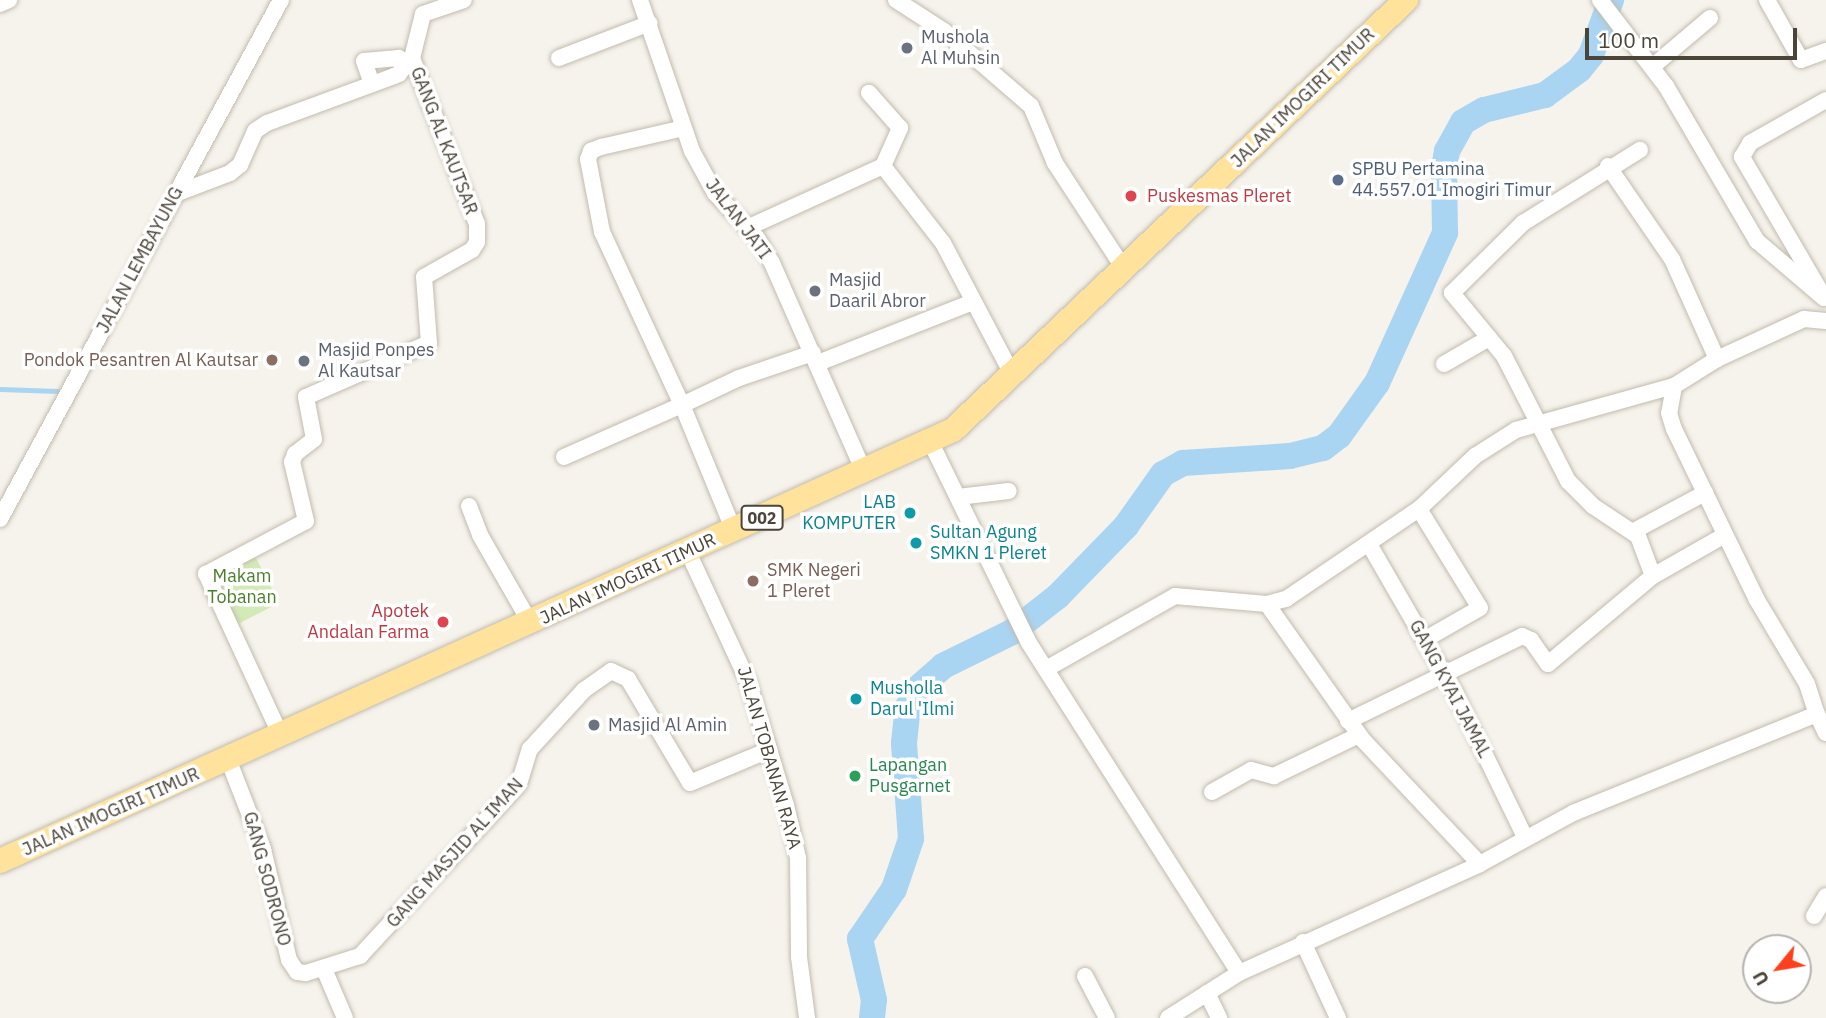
<!DOCTYPE html>
<html>
<head>
<meta charset="utf-8">
<style>
  body { margin:0 }
  #map { position:relative; width:1826px; height:1018px; overflow:hidden; background:#f6f3ec; font-family:"IBM Plex Sans",sans-serif }
  div>[style] { position:absolute }
  .green>* { inset:0; background:#d2eab5 }
  .stream>* { height:4.5px; margin:-2.25px; padding:0 2.25px; transform-origin:2.25px; border-radius:2.25px; background:#a9d4f2 }
  .river>* { height:26px; margin:-13px; padding:0 13px; transform-origin:13px; border-radius:13px; background:#a9d4f2 }
  .roads { filter:drop-shadow(0 0 2px #c2bbae) drop-shadow(0 0 2px #c2bbae) }
  .street>* { height:16px; margin:-8px; padding:0 8px; transform-origin:8px; border-radius:8px; background:#fff }
  .primary>* { height:24px; margin:-12px; padding:0 12px; transform-origin:12px; border-radius:12px; background:#ffe39c }
  .dots>* { width:19px; height:19px; translate:-50% -50%; box-sizing:border-box; border:4px solid #fff; border-radius:50% }
  span { translate:-50% -50%; white-space:nowrap; text-align:center; line-height:1.15; -webkit-text-stroke:7px #fff; paint-order:stroke }
  .shield-label span { padding:2px 5px; background:#fff; border:2px solid; border-radius:5px; -webkit-text-stroke-width:0 }
  .shield-label { font-size:16px; color:#4b4439; font-weight:700 }
  .worship-label { font-size:18px; color:#5b616d }
  .left { translate:0 -50%; text-align:left }
  .street-label { font-size:18px; color:#4b4439 }
  .service-label { font-size:18px; color:#4e5e75 }
  .health-label { font-size:18px; color:#be3a42 }
  .right { translate:-100% -50%; text-align:right }
  .education-label { font-size:18px; color:#785e54 }
  .culture-label { font-size:18px; color:#0d838f }
  .park-label { font-size:18px; color:#4a7f2a }
  .leisure-label { font-size:18px; color:#27864d }
  .north { position:absolute; left:1742px; top:934px; width:70px; height:70px; box-sizing:border-box; background:#fff; border:2px solid #b7b4b0; border-radius:50%; rotate:240deg; font-size:19px; font-weight:700; line-height:28px; text-align:center; color:#4b4439 }
  .north::after { content:''; display:block; margin:auto; width:24px; height:32px; background:#fc3f1d; clip-path:polygon(50% 0,100% 100%,50% 72%,0 100%) }
  .scale { position:absolute; left:1585px; top:28px; width:212px; height:32px; box-sizing:border-box; border:4px solid #4b4439; border-top:0; padding-left:9px; font-size:21px; line-height:24px; white-space:nowrap; color:#4b4439; -webkit-text-stroke:5px #fff; paint-order:stroke }
</style>
</head>
<body>
<div id="map">
  <div class="green">
    <div style="clip-path:polygon(253px 552px,279px 603px,232px 627px,212px 570px)"></div>
  </div>
  <div class="stream">
    <div style="left:0;top:389px;width:58px;rotate:2deg"></div>
  </div>
  <div class="river">
    <div style="left:872px;top:1018px;width:18px;rotate:-84deg"></div>
    <div style="left:874px;top:1000px;width:63px;rotate:-102.9deg"></div>
    <div style="left:860px;top:939px;width:60px;rotate:-55.8deg"></div>
    <div style="left:894px;top:889px;width:53px;rotate:-71.2deg"></div>
    <div style="left:911px;top:839px;width:96px;rotate:-94.2deg"></div>
    <div style="left:904px;top:743px;width:36px;rotate:-84deg"></div>
    <div style="left:908px;top:707px;width:21px;rotate:-62deg"></div>
    <div style="left:918px;top:688px;width:33px;rotate:-41deg"></div>
    <div style="left:943px;top:666px;width:77px;rotate:-26.2deg"></div>
    <div style="left:1012px;top:632px;width:58px;rotate:-38deg"></div>
    <div style="left:1058px;top:596px;width:98px;rotate:-45.8deg"></div>
    <div style="left:1126px;top:526px;width:64px;rotate:-54.6deg"></div>
    <div style="left:1163px;top:474px;width:23px;rotate:-29deg"></div>
    <div style="left:1183px;top:463px;width:107px;rotate:-3.7deg"></div>
    <div style="left:1290px;top:456px;width:34px;rotate:-14deg"></div>
    <div style="left:1323px;top:448px;width:20px;rotate:-37deg"></div>
    <div style="left:1339px;top:436px;width:65px;rotate:-54.4deg"></div>
    <div style="left:1377px;top:383px;width:165px;rotate:-65.6deg"></div>
    <div style="left:1445px;top:233px;width:65px;rotate:-90.9deg"></div>
    <div style="left:1444px;top:168px;width:17px;rotate:-80deg"></div>
    <div style="left:1447px;top:151px;width:33px;rotate:-61deg"></div>
    <div style="left:1463px;top:122px;width:24px;rotate:-30deg"></div>
    <div style="left:1484px;top:110px;width:63px;rotate:-13.8deg"></div>
    <div style="left:1545px;top:95px;width:42px;rotate:-36.3deg"></div>
    <div style="left:1579px;top:70px;width:19px;rotate:-51deg"></div>
    <div style="left:1591px;top:55px;width:59px;rotate:-70deg"></div>
  </div>
  <div class="roads">
    <div class="street">
      <div style="left:640px;top:0;width:160px;rotate:71deg"></div>
      <div style="left:692px;top:151px;width:48px;rotate:61.3deg"></div>
      <div style="left:715px;top:193px;width:62px;rotate:47deg"></div>
      <div style="left:757px;top:238px;width:29px;rotate:59deg"></div>
      <div style="left:772px;top:263px;width:228px;rotate:66.2deg"></div>
      <div style="left:896px;top:0;width:57px;rotate:32.9deg"></div>
      <div style="left:944px;top:31px;width:115px;rotate:40.8deg"></div>
      <div style="left:1031px;top:106px;width:62px;rotate:67.2deg"></div>
      <div style="left:1055px;top:163px;width:126px;rotate:56.9deg"></div>
      <div style="left:1600px;top:0;width:108px;rotate:52.5deg"></div>
      <div style="left:1666px;top:86px;width:180px;rotate:59.6deg"></div>
      <div style="left:1757px;top:241px;width:88px;rotate:40.4deg"></div>
      <div style="left:1767px;top:0;width:69px;rotate:60.5deg"></div>
      <div style="left:1801px;top:60px;width:27px;rotate:-20deg"></div>
      <div style="left:0;top:4px;width:10px;rotate:-24deg"></div>
      <div style="left:559px;top:58px;width:97px;rotate:-21deg"></div>
      <div style="left:1652px;top:67px;width:76px;rotate:-40.2deg"></div>
      <div style="left:883px;top:166px;width:98px;rotate:52.1deg"></div>
      <div style="left:943px;top:243px;width:150px;rotate:62.2deg"></div>
      <div style="left:1608px;top:166px;width:113px;rotate:55.5deg"></div>
      <div style="left:1672px;top:259px;width:110px;rotate:65.8deg"></div>
      <div style="left:175px;top:194px;width:59px;rotate:-20.9deg"></div>
      <div style="left:230px;top:173px;width:13px;rotate:-39deg"></div>
      <div style="left:240px;top:165px;width:37px;rotate:-66deg"></div>
      <div style="left:255px;top:131px;width:14px;rotate:-34deg"></div>
      <div style="left:267px;top:123px;width:135px;rotate:-20.3deg"></div>
      <div style="left:394px;top:76px;width:5px;rotate:-22deg"></div>
      <div style="left:399px;top:74px;width:7px;rotate:-56deg"></div>
      <div style="left:403px;top:68px;width:11px;rotate:-112deg"></div>
      <div style="left:399px;top:58px;width:35px;rotate:175deg"></div>
      <div style="left:364px;top:61px;width:24px;rotate:71deg"></div>
      <div style="left:747px;top:228px;width:149px;rotate:-24.5deg"></div>
      <div style="left:883px;top:166px;width:42px;rotate:-65.9deg"></div>
      <div style="left:900px;top:128px;width:47px;rotate:-131.5deg"></div>
      <div style="left:1822px;top:294px;width:159px;rotate:-120.3deg"></div>
      <div style="left:1742px;top:157px;width:16px;rotate:-60deg"></div>
      <div style="left:1750px;top:143px;width:87px;rotate:-29.5deg"></div>
      <div style="left:818px;top:363px;width:167px;rotate:-21.5deg"></div>
      <div style="left:1444px;top:364px;width:52px;rotate:-30deg"></div>
      <div style="left:1674px;top:386px;width:27px;rotate:100deg"></div>
      <div style="left:1669px;top:413px;width:17px;rotate:73deg"></div>
      <div style="left:1674px;top:429px;width:190px;rotate:64.1deg"></div>
      <div style="left:1757px;top:600px;width:98px;rotate:59.2deg"></div>
      <div style="left:1807px;top:684px;width:32px;rotate:72deg"></div>
      <div style="left:931px;top:443px;width:223px;rotate:63.9deg"></div>
      <div style="left:1029px;top:643px;width:391px;rotate:57.5deg"></div>
      <div style="left:564px;top:457px;width:129px;rotate:-23.8deg"></div>
      <div style="left:682px;top:405px;width:191px;rotate:-114.8deg"></div>
      <div style="left:602px;top:232px;width:74px;rotate:-100.9deg"></div>
      <div style="left:588px;top:159px;width:9px;rotate:-69deg"></div>
      <div style="left:591px;top:151px;width:11px;rotate:-22deg"></div>
      <div style="left:601px;top:147px;width:85px;rotate:-12.9deg"></div>
      <div style="left:958px;top:497px;width:51px;rotate:-6.7deg"></div>
      <div style="left:469px;top:506px;width:31px;rotate:69deg"></div>
      <div style="left:480px;top:535px;width:103px;rotate:60.2deg"></div>
      <div style="left:1419px;top:509px;width:116px;rotate:58.4deg"></div>
      <div style="left:1480px;top:608px;width:64px;rotate:150.3deg"></div>
      <div style="left:0;top:519px;width:590px;rotate:-61.57deg"></div>
      <div style="left:734px;top:531px;width:136px;rotate:-112.4deg"></div>
      <div style="left:682px;top:405px;width:63px;rotate:-25.3deg"></div>
      <div style="left:739px;top:378px;width:78px;rotate:-18.7deg"></div>
      <div style="left:1634px;top:531px;width:81px;rotate:-28.2deg"></div>
      <div style="left:1369px;top:544px;width:172px;rotate:60deg"></div>
      <div style="left:1455px;top:693px;width:160px;rotate:64.1deg"></div>
      <div style="left:688px;top:552px;width:142px;rotate:65.1deg"></div>
      <div style="left:748px;top:681px;width:130px;rotate:73deg"></div>
      <div style="left:786px;top:805px;width:54px;rotate:77.2deg"></div>
      <div style="left:798px;top:858px;width:99px;rotate:89.4deg"></div>
      <div style="left:799px;top:957px;width:62px;rotate:82.5deg"></div>
      <div style="left:1653px;top:576px;width:83px;rotate:-29.7deg"></div>
      <div style="left:1267px;top:604px;width:166px;rotate:54.8deg"></div>
      <div style="left:1363px;top:740px;width:170px;rotate:46.7deg"></div>
      <div style="left:1046px;top:669px;width:148px;rotate:-29.5deg"></div>
      <div style="left:1175px;top:596px;width:92px;rotate:5deg"></div>
      <div style="left:1267px;top:604px;width:20px;rotate:-15deg"></div>
      <div style="left:1286px;top:599px;width:161px;rotate:-34.1deg"></div>
      <div style="left:1419px;top:509px;width:77px;rotate:-43.4deg"></div>
      <div style="left:1475px;top:456px;width:49px;rotate:-32.4deg"></div>
      <div style="left:1516px;top:430px;width:164px;rotate:-15.6deg"></div>
      <div style="left:1674px;top:386px;width:51px;rotate:-32.1deg"></div>
      <div style="left:1717px;top:359px;width:96px;rotate:-24.7deg"></div>
      <div style="left:1804px;top:319px;width:22px;rotate:5deg"></div>
      <div style="left:1348px;top:721px;width:194px;rotate:-26deg"></div>
      <div style="left:1522px;top:636px;width:10px;rotate:24deg"></div>
      <div style="left:1531px;top:640px;width:29px;rotate:55deg"></div>
      <div style="left:1548px;top:664px;width:137px;rotate:-40deg"></div>
      <div style="left:1653px;top:576px;width:43px;rotate:-110.6deg"></div>
      <div style="left:1638px;top:536px;width:54px;rotate:-146.3deg"></div>
      <div style="left:1593px;top:506px;width:35px;rotate:-135deg"></div>
      <div style="left:1568px;top:481px;width:140px;rotate:-117.1deg"></div>
      <div style="left:1504px;top:356px;width:82px;rotate:-129.5deg"></div>
      <div style="left:1452px;top:293px;width:100px;rotate:-44.6deg"></div>
      <div style="left:1523px;top:223px;width:138px;rotate:-32deg"></div>
      <div style="left:281px;top:736px;width:179px;rotate:-114.8deg"></div>
      <div style="left:206px;top:574px;width:113px;rotate:-27.9deg"></div>
      <div style="left:306px;top:521px;width:61px;rotate:-103.3deg"></div>
      <div style="left:292px;top:462px;width:9px;rotate:-69deg"></div>
      <div style="left:295px;top:454px;width:24px;rotate:-38deg"></div>
      <div style="left:314px;top:439px;width:43px;rotate:-100.8deg"></div>
      <div style="left:306px;top:397px;width:134px;rotate:-23.7deg"></div>
      <div style="left:429px;top:343px;width:66px;rotate:-94.3deg"></div>
      <div style="left:424px;top:277px;width:55px;rotate:-29.4deg"></div>
      <div style="left:472px;top:250px;width:9px;rotate:-58deg"></div>
      <div style="left:477px;top:242px;width:18px;rotate:-90deg"></div>
      <div style="left:477px;top:224px;width:178px;rotate:-111.4deg"></div>
      <div style="left:412px;top:58px;width:45px;rotate:-76deg"></div>
      <div style="left:423px;top:14px;width:43px;rotate:-18.9deg"></div>
      <div style="left:228px;top:759px;width:97px;rotate:68.7deg"></div>
      <div style="left:263px;top:849px;width:114px;rotate:76.8deg"></div>
      <div style="left:289px;top:960px;width:14px;rotate:56deg"></div>
      <div style="left:297px;top:972px;width:9px;rotate:6deg"></div>
      <div style="left:306px;top:973px;width:57px;rotate:-17.5deg"></div>
      <div style="left:360px;top:956px;width:234px;rotate:-47.2deg"></div>
      <div style="left:519px;top:784px;width:37px;rotate:-73deg"></div>
      <div style="left:530px;top:749px;width:80px;rotate:-47.5deg"></div>
      <div style="left:584px;top:690px;width:33px;rotate:-35deg"></div>
      <div style="left:611px;top:671px;width:19px;rotate:25deg"></div>
      <div style="left:628px;top:679px;width:121px;rotate:59.2deg"></div>
      <div style="left:690px;top:783px;width:86px;rotate:-22.7deg"></div>
      <div style="left:1212px;top:792px;width:45px;rotate:-29.4deg"></div>
      <div style="left:1251px;top:770px;width:24px;rotate:15deg"></div>
      <div style="left:1274px;top:776px;width:94px;rotate:-25.8deg"></div>
      <div style="left:1814px;top:916px;width:23px;rotate:-59deg"></div>
      <div style="left:1303px;top:942px;width:84px;rotate:65.3deg"></div>
      <div style="left:324px;top:969px;width:53px;rotate:66.8deg"></div>
      <div style="left:1085px;top:976px;width:47px;rotate:62.4deg"></div>
      <div style="left:1207px;top:993px;width:28px;rotate:64deg"></div>
      <div style="left:1168px;top:1018px;width:84px;rotate:-32.4deg"></div>
      <div style="left:1239px;top:973px;width:265px;rotate:-24.3deg"></div>
      <div style="left:1480px;top:864px;width:106px;rotate:-28.7deg"></div>
      <div style="left:1573px;top:813px;width:263px;rotate:-22.1deg"></div>
      <div style="left:1817px;top:714px;width:21px;rotate:65deg"></div>
    </div>
    <div class="primary">
      <div style="left:0;top:861px;width:1046px;rotate:-24.34deg"></div>
      <div style="left:953px;top:430px;width:625px;rotate:-43.51deg"></div>
    </div>
  </div>
  <div class="dots">
    <div style="left:907px;top:48px;background:#6b7280"></div>
    <div style="left:1338px;top:180px;background:#5c6f8a"></div>
    <div style="left:1131px;top:196px;background:#e0444e"></div>
    <div style="left:815px;top:291px;background:#6b7280"></div>
    <div style="left:272px;top:360px;background:#8d6e63"></div>
    <div style="left:304px;top:361px;background:#6b7280"></div>
    <div style="left:910px;top:513px;background:#0f9aa8"></div>
    <div style="left:916px;top:543px;background:#0f9aa8"></div>
    <div style="left:753px;top:581px;background:#8d6e63"></div>
    <div style="left:443px;top:622px;background:#e0444e"></div>
    <div style="left:856px;top:699px;background:#0f9aa8"></div>
    <div style="left:594px;top:725px;background:#6b7280"></div>
    <div style="left:855px;top:776px;background:#2e9e5b"></div>
  </div>
  <div class="shield-label">
    <span style="left:762px;top:518px">002</span>
  </div>
  <div class="worship-label">
    <span class="left" style="left:921px;top:48px">Mushola<br>Al Muhsin</span>
    <span class="left" style="left:829px;top:291px">Masjid<br>Daaril Abror</span>
    <span class="left" style="left:318px;top:361px">Masjid Ponpes<br>Al Kautsar</span>
    <span class="left" style="left:608px;top:725px">Masjid Al Amin</span>
  </div>
  <div class="street-label">
    <span style="left:1303px;top:98px;rotate:-44deg">JALAN IMOGIRI TIMUR</span>
    <span style="left:444px;top:141px;rotate:69deg">GANG AL KAUTSAR</span>
    <span style="left:738px;top:219px;rotate:53deg">JALAN JATI</span>
    <span style="left:140px;top:260px;rotate:-62deg">JALAN LEMBAYUNG</span>
    <span style="left:628px;top:579px;rotate:-25deg">JALAN IMOGIRI TIMUR</span>
    <span style="left:1450px;top:689px;rotate:62deg">GANG KYAI JAMAL</span>
    <span style="left:769px;top:758px;rotate:74deg">JALAN TOBANAN RAYA</span>
    <span style="left:111px;top:812px;rotate:-24deg">JALAN IMOGIRI TIMUR</span>
    <span style="left:455px;top:853px;rotate:-48deg">GANG MASJID AL IMAN</span>
    <span style="left:267px;top:879px;rotate:75deg">GANG SODRONO</span>
  </div>
  <div class="service-label">
    <span class="left" style="left:1352px;top:180px">SPBU Pertamina<br>44.557.01 Imogiri Timur</span>
  </div>
  <div class="health-label">
    <span class="left" style="left:1147px;top:196px">Puskesmas Pleret</span>
    <span class="right" style="left:429px;top:622px">Apotek<br>Andalan Farma</span>
  </div>
  <div class="education-label">
    <span class="right" style="left:258px;top:360px">Pondok Pesantren Al Kautsar</span>
    <span class="left" style="left:767px;top:581px">SMK Negeri<br>1 Pleret</span>
  </div>
  <div class="culture-label">
    <span class="right" style="left:896px;top:513px">LAB<br>KOMPUTER</span>
    <span class="left" style="left:930px;top:543px">Sultan Agung<br>SMKN 1 Pleret</span>
    <span class="left" style="left:870px;top:699px">Musholla<br>Darul 'Ilmi</span>
  </div>
  <div class="park-label">
    <span style="left:242px;top:587px">Makam<br>Tobanan</span>
  </div>
  <div class="leisure-label">
    <span class="left" style="left:869px;top:776px">Lapangan<br>Pusgarnet</span>
  </div>
  <div class="north">U</div>
  <div class="scale">100 m</div>
</div>
</body>
</html>
